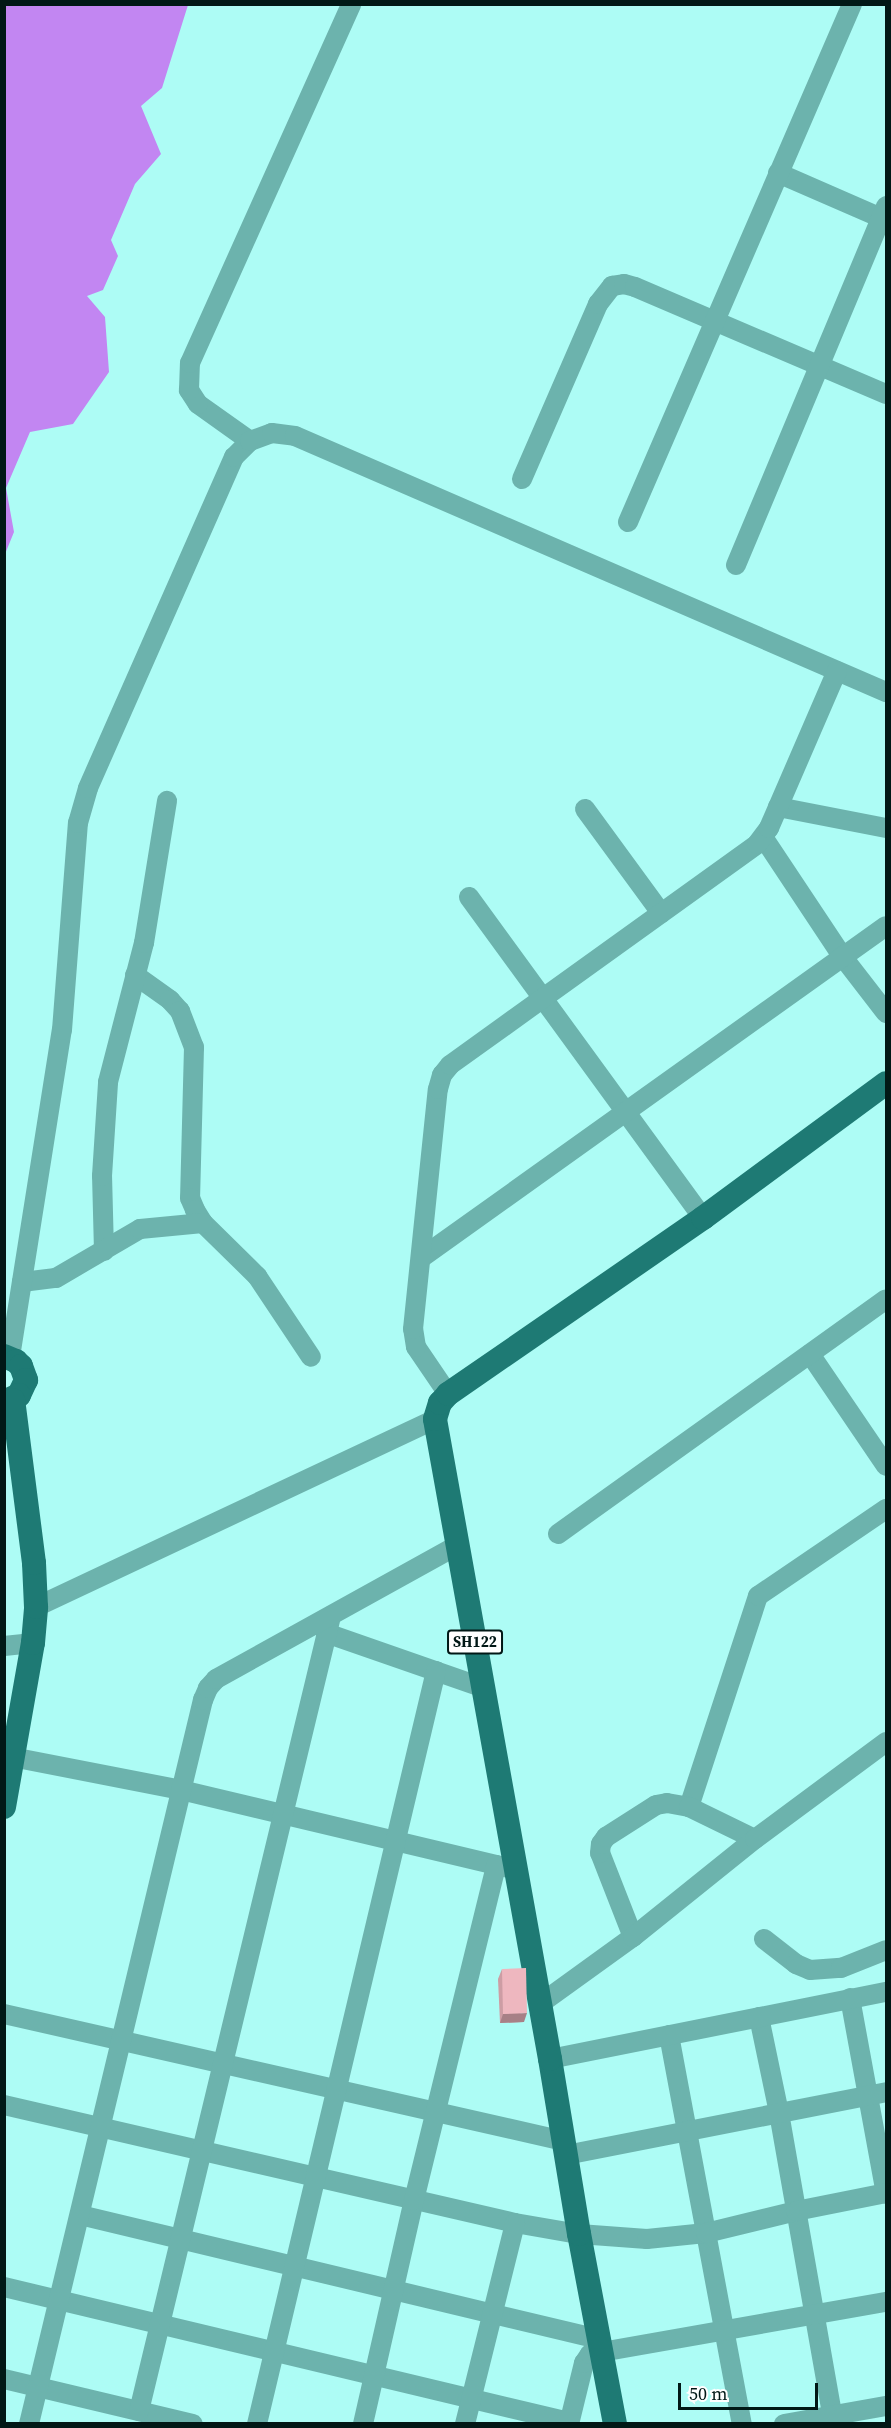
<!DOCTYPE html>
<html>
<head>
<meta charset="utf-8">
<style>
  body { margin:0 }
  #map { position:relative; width:891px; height:2428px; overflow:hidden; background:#adfcf5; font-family:"Source Serif 4",serif }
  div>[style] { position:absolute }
  .water>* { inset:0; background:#c286f2 }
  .minor>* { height:20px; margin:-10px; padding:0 10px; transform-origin:10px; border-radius:10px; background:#6cb3ad }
  .major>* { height:24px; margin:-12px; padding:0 12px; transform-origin:12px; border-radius:12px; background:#1e7a74 }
  .wall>* { inset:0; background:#cd9da4 }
  .shaded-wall>* { inset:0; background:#a78086 }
  .building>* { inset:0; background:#eeb7bf }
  span { translate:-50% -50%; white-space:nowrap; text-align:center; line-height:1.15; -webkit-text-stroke:6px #fff; paint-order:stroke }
  .shield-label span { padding:2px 4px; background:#fff; border:2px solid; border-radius:4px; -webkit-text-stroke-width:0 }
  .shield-label { font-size:15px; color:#011816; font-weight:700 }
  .frame { position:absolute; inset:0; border:6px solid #011816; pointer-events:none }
  .scale { position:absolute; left:678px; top:2383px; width:140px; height:27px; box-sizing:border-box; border:3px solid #011816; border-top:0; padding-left:8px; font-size:18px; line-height:21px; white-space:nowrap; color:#011816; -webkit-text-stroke:4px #fff; paint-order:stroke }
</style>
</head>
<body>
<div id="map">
  <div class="water">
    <div style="clip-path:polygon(5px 4px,188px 5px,162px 88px,141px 106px,161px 154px,135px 184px,111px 240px,118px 256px,103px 290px,87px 296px,105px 317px,109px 372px,73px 424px,30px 432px,6px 488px,14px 532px,5px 554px)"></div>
  </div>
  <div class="minor">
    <div style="left:778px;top:173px;width:118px;rotate:23.5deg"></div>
    <div style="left:250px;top:441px;width:64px;rotate:-144.6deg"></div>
    <div style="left:198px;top:404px;width:17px;rotate:-123deg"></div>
    <div style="left:189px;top:390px;width:27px;rotate:-88deg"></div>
    <div style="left:190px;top:363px;width:393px;rotate:-65.8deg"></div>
    <div style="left:522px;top:479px;width:191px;rotate:-66.5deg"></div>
    <div style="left:598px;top:304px;width:23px;rotate:-52deg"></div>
    <div style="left:612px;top:286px;width:12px;rotate:-9deg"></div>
    <div style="left:624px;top:284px;width:11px;rotate:15deg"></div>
    <div style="left:635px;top:287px;width:273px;rotate:23.1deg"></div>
    <div style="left:628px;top:522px;width:564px;rotate:-66.61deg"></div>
    <div style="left:736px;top:565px;width:389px;rotate:-67.3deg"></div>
    <div style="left:778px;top:807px;width:110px;rotate:11deg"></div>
    <div style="left:585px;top:809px;width:129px;rotate:53.8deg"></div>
    <div style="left:763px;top:837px;width:143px;rotate:56.4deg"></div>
    <div style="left:842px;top:956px;width:72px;rotate:52.3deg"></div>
    <div style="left:469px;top:897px;width:397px;rotate:53.9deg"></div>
    <div style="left:135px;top:975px;width:43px;rotate:35.5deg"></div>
    <div style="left:170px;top:1000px;width:15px;rotate:48deg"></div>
    <div style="left:180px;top:1011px;width:39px;rotate:69deg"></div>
    <div style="left:194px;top:1047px;width:151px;rotate:91.5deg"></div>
    <div style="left:190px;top:1198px;width:13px;rotate:67deg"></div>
    <div style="left:195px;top:1210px;width:15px;rotate:58deg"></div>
    <div style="left:203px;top:1223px;width:76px;rotate:44.5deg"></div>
    <div style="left:257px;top:1276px;width:97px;rotate:56.3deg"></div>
    <div style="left:104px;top:1251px;width:75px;rotate:-91.5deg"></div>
    <div style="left:102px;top:1176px;width:94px;rotate:-86.3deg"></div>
    <div style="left:108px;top:1082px;width:144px;rotate:-75.5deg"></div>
    <div style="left:144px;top:943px;width:144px;rotate:-80.8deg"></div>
    <div style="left:421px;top:1258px;width:571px;rotate:-35.53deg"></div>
    <div style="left:22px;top:1282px;width:34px;rotate:-7deg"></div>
    <div style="left:56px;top:1278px;width:97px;rotate:-30.3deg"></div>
    <div style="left:140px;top:1229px;width:63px;rotate:-5.4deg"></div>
    <div style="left:810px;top:1354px;width:135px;rotate:55.8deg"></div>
    <div style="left:10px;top:1357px;width:331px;rotate:-81deg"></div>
    <div style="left:62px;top:1030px;width:208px;rotate:-85.6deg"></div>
    <div style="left:78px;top:823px;width:36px;rotate:-74deg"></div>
    <div style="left:88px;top:788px;width:362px;rotate:-66.2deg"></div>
    <div style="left:234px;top:457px;width:23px;rotate:-45deg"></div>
    <div style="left:250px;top:441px;width:23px;rotate:-20deg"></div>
    <div style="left:272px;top:433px;width:23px;rotate:7deg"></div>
    <div style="left:295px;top:436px;width:644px;rotate:23.42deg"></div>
    <div style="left:448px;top:1394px;width:57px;rotate:-124.2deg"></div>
    <div style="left:416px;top:1347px;width:18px;rotate:-99deg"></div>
    <div style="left:413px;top:1329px;width:241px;rotate:-84.1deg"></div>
    <div style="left:438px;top:1089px;width:15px;rotate:-74deg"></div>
    <div style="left:442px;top:1075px;width:13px;rotate:-51deg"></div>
    <div style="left:450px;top:1065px;width:378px;rotate:-35.7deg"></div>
    <div style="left:757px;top:844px;width:20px;rotate:-53deg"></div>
    <div style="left:769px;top:828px;width:171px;rotate:-66.6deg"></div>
    <div style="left:558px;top:1534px;width:403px;rotate:-35.6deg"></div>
    <div style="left:36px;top:1607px;width:441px;rotate:-25.2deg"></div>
    <div style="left:326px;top:1633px;width:167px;rotate:19.2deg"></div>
    <div style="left:4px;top:1646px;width:29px;rotate:-6deg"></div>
    <div style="left:12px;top:1757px;width:172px;rotate:11deg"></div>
    <div style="left:181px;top:1790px;width:336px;rotate:13.4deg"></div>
    <div style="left:689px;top:1807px;width:222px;rotate:-71.9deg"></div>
    <div style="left:758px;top:1596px;width:155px;rotate:-34.2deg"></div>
    <div style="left:633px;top:1937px;width:90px;rotate:-111.4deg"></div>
    <div style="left:600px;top:1853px;width:9px;rotate:-84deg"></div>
    <div style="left:601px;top:1844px;width:9px;rotate:-54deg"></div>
    <div style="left:606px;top:1837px;width:59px;rotate:-32.6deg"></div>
    <div style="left:656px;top:1805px;width:11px;rotate:-10deg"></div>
    <div style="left:667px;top:1803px;width:22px;rotate:10deg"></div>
    <div style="left:689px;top:1807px;width:73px;rotate:25.9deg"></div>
    <div style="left:764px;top:1939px;width:41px;rotate:38deg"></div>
    <div style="left:796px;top:1964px;width:15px;rotate:23deg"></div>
    <div style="left:810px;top:1970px;width:31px;rotate:-4deg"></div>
    <div style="left:841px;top:1968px;width:48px;rotate:-21.8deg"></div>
    <div style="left:850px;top:1998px;width:199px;rotate:79.6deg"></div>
    <div style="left:540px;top:2004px;width:115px;rotate:-35.8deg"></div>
    <div style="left:633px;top:1937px;width:156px;rotate:-38.8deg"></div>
    <div style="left:755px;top:1839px;width:163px;rotate:-36.5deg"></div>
    <div style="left:4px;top:2014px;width:574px;rotate:12.78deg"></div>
    <div style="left:759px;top:2017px;width:98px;rotate:78.2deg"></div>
    <div style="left:779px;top:2113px;width:316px;rotate:80deg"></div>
    <div style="left:669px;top:2035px;width:396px;rotate:79.4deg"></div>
    <div style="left:550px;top:2059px;width:343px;rotate:-11.3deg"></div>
    <div style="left:4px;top:2105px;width:524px;rotate:13deg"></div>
    <div style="left:515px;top:2223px;width:65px;rotate:9.8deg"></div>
    <div style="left:579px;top:2234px;width:68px;rotate:4.2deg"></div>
    <div style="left:647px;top:2239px;width:59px;rotate:-5.8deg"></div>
    <div style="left:706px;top:2233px;width:93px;rotate:-13.7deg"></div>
    <div style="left:796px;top:2211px;width:92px;rotate:-11.3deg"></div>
    <div style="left:566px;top:2155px;width:326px;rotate:-11.1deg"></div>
    <div style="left:80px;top:2215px;width:533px;rotate:13.46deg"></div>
    <div style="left:4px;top:2287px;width:581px;rotate:13.44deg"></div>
    <div style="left:4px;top:2379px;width:194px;rotate:13.4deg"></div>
    <div style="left:139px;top:2411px;width:818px;rotate:-76.42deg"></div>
    <div style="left:29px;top:2424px;width:745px;rotate:-76.49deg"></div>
    <div style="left:203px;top:1700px;width:13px;rotate:-67deg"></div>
    <div style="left:208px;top:1688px;width:12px;rotate:-48deg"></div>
    <div style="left:216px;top:1679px;width:277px;rotate:-29deg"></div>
    <div style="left:257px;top:2424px;width:774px;rotate:-76.63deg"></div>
    <div style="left:363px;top:2424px;width:230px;rotate:-77.2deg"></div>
    <div style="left:414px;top:2200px;width:345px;rotate:-76.2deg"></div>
    <div style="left:465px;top:2424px;width:207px;rotate:-76deg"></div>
    <div style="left:569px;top:2424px;width:63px;rotate:-76.2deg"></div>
    <div style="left:584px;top:2363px;width:11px;rotate:-56deg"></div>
    <div style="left:590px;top:2354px;width:301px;rotate:-10deg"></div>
    <div style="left:784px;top:2424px;width:104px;rotate:-10deg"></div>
  </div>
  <div class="major">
    <div style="left:4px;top:1356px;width:13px;rotate:23deg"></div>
    <div style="left:16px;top:1361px;width:7px;rotate:45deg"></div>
    <div style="left:21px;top:1366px;width:15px;rotate:70deg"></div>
    <div style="left:26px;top:1380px;width:17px;rotate:115deg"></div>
    <div style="left:19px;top:1395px;width:17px;rotate:155deg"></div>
    <div style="left:4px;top:1807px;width:167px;rotate:-80deg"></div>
    <div style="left:33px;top:1643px;width:36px;rotate:-85deg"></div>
    <div style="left:36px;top:1607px;width:44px;rotate:-92.6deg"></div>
    <div style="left:34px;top:1563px;width:164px;rotate:-97.3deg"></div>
    <div style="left:615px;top:2424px;width:193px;rotate:-100.7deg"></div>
    <div style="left:579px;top:2234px;width:177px;rotate:-99.4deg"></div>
    <div style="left:550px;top:2059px;width:650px;rotate:-100.19deg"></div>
    <div style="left:435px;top:1419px;width:17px;rotate:-73deg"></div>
    <div style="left:440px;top:1403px;width:12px;rotate:-48deg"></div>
    <div style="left:448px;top:1394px;width:310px;rotate:-34.6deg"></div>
    <div style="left:703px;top:1218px;width:227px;rotate:-36.4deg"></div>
  </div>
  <div class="wall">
    <div style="clip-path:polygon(502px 1969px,524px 2022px,500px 2023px,498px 1979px)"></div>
  </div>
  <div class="shaded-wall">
    <div style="clip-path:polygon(527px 2013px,524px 2022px,500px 2023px,503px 2014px)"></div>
  </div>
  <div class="building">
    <div style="clip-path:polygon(526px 1968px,527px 2013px,503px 2014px,502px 1969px)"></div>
  </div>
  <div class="shield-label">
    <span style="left:475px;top:1642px">SH122</span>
  </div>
  <div class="frame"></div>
  <div class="scale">50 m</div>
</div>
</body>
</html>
